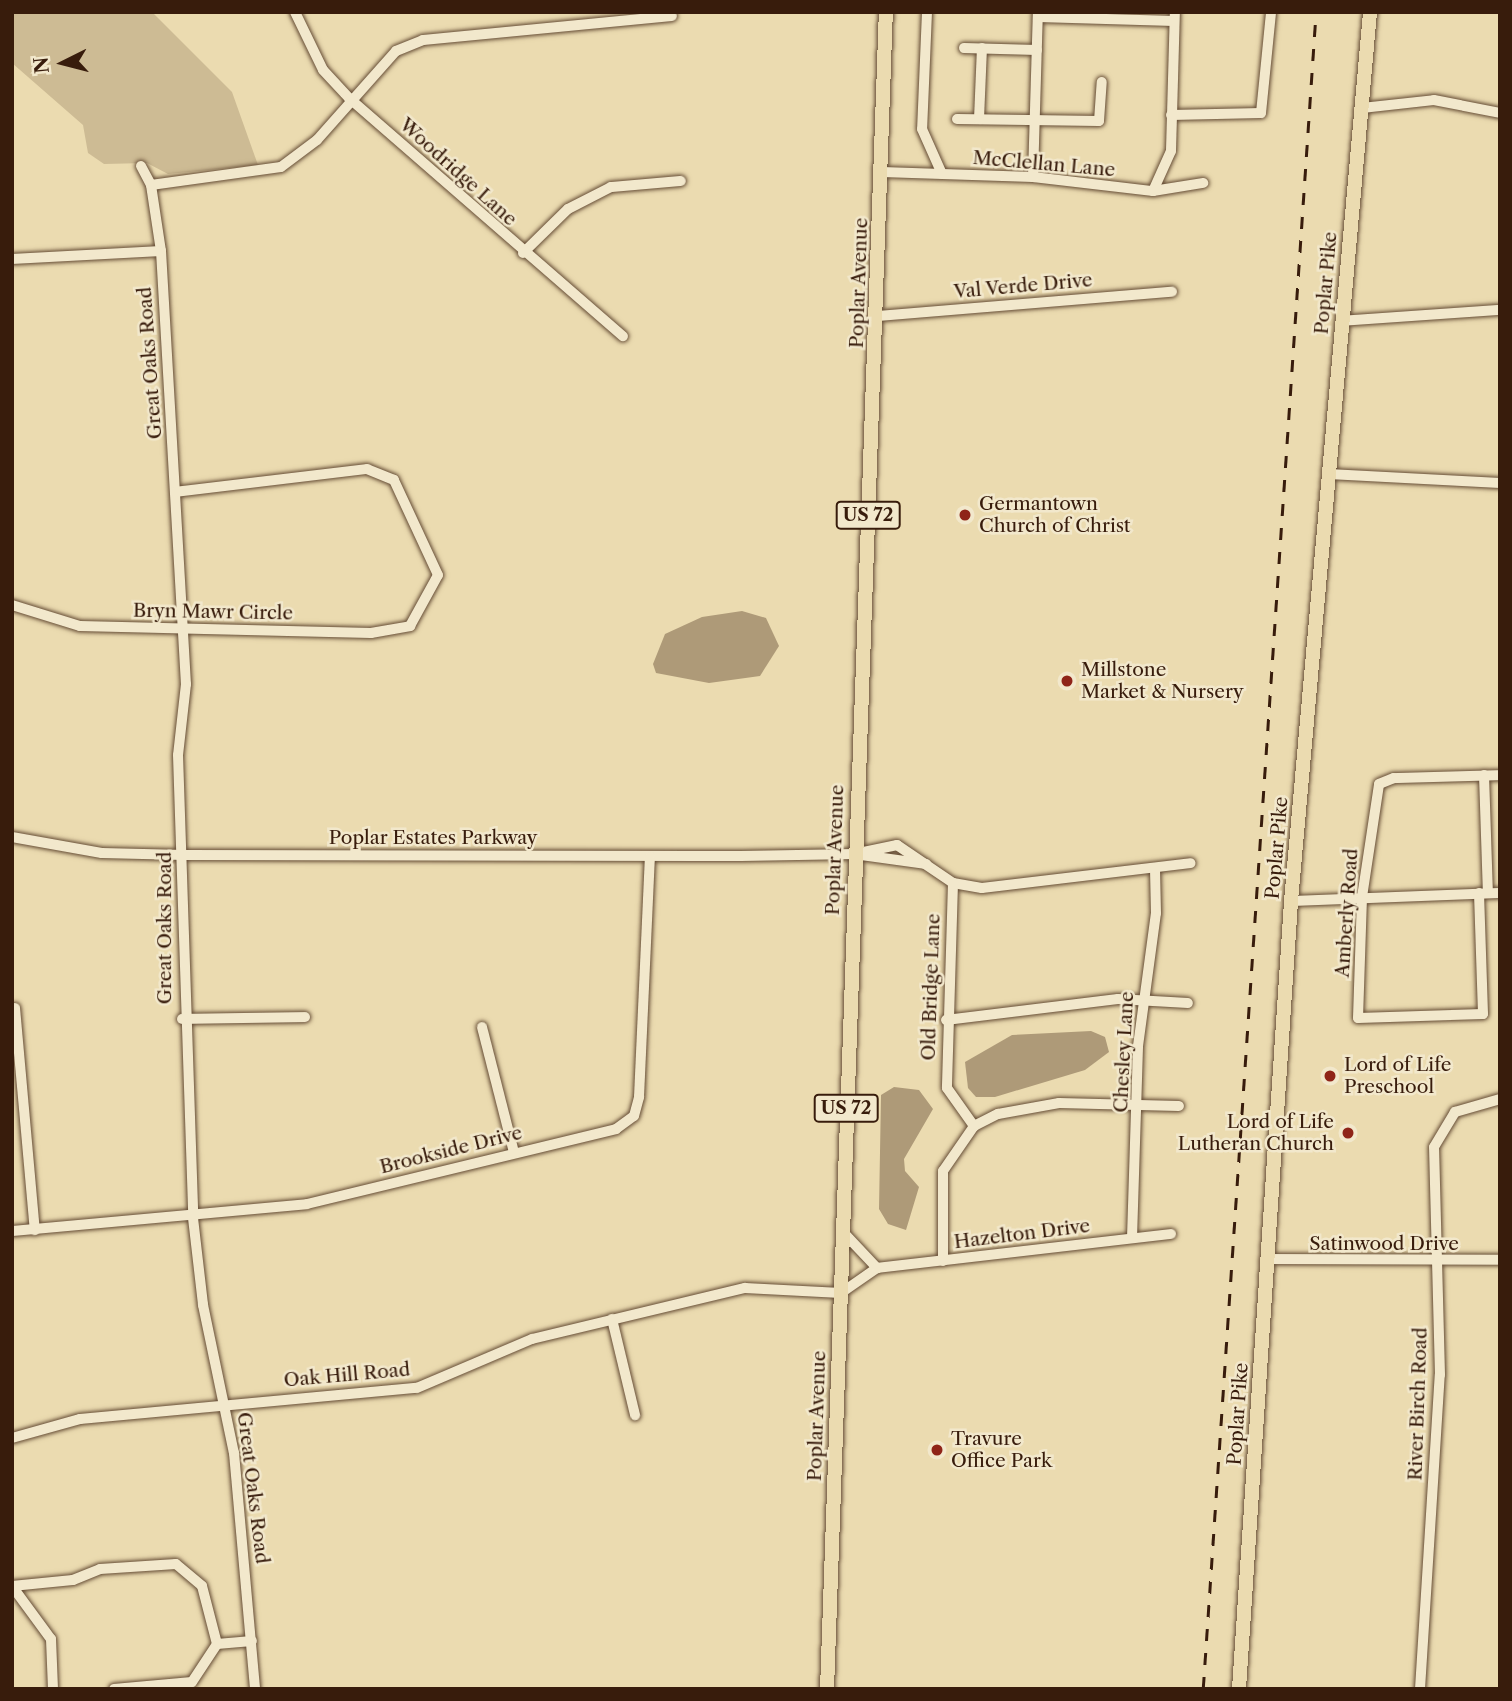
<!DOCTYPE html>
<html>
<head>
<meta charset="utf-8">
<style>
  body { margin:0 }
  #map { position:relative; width:1512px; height:1701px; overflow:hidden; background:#ebdbb0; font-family:"Libre Caslon Text",serif }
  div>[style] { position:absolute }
  .green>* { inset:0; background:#cdbb94 }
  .water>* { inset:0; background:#ae9a78 }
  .roads { filter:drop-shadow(0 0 2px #654c35) drop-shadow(0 0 2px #654c35) }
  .minor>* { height:10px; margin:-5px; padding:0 5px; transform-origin:5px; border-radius:5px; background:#f2e8cc }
  .major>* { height:14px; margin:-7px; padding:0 7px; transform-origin:7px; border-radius:7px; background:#ebdbb0 }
  .rail>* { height:2.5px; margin-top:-1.25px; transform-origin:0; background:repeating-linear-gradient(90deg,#381c0c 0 12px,transparent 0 24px) }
  .dots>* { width:19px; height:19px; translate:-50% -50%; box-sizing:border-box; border:4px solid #f2e8cc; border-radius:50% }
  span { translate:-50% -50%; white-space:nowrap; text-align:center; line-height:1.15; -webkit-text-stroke:5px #f2e8cc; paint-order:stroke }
  .shield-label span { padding:2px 5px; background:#f2e8cc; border:2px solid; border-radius:5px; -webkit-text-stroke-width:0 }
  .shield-label { font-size:18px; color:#381c0c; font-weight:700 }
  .street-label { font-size:19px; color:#381c0c }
  .poi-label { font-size:19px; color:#381c0c }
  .left { translate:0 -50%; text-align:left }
  .right { translate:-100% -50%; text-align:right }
  .frame { position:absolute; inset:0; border:14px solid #381c0c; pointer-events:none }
  .north { position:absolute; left:28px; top:28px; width:70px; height:70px; -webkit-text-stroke:5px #f2e8cc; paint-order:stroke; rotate:264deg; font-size:19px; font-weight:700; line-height:28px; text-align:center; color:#381c0c }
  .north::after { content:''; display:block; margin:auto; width:24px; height:32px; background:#381c0c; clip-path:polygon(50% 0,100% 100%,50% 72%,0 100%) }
</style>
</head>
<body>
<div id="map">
  <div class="green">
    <div style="clip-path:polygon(12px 12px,152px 12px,232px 92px,258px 165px,168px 174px,147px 163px,104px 164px,88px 153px,83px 125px,12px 63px)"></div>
  </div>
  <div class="water">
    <div style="clip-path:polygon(742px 611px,766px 618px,779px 646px,760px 676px,709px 683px,656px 673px,653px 664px,665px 634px,702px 617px)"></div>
    <div style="clip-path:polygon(1091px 1031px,1105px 1037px,1109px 1052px,1085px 1070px,995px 1097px,976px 1097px,968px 1088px,965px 1062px,1012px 1035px)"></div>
    <div style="clip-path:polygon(894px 1087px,919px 1090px,933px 1109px,904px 1159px,905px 1171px,919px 1187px,906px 1230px,888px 1224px,879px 1209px,881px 1095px)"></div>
  </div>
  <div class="roads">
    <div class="minor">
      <div style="left:295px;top:12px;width:64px;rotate:64.2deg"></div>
      <div style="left:323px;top:70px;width:38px;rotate:47deg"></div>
      <div style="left:349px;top:98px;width:363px;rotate:41deg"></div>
      <div style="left:927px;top:12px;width:117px;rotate:92.4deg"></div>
      <div style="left:922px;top:129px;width:49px;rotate:66deg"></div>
      <div style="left:1038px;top:17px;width:136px;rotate:1.7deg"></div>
      <div style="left:964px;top:48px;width:73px;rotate:1.6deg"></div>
      <div style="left:1362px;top:108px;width:72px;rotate:-6.3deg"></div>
      <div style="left:1434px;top:100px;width:67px;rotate:11.1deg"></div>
      <div style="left:1171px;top:115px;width:90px;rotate:-1.3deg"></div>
      <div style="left:1261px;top:113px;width:101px;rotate:-84.3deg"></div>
      <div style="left:957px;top:119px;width:142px;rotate:0.8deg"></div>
      <div style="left:1099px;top:121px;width:39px;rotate:-86deg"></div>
      <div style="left:979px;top:119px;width:71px;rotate:-87.6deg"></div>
      <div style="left:141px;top:166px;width:21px;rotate:62deg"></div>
      <div style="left:151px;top:185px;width:67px;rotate:81.4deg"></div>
      <div style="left:161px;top:251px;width:434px;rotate:86.7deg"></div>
      <div style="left:186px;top:684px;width:71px;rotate:96.4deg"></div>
      <div style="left:178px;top:755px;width:463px;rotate:88.1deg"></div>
      <div style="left:193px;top:1218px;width:88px;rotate:83.4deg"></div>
      <div style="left:203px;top:1305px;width:151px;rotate:78.2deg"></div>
      <div style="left:234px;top:1453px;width:237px;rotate:84.9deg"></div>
      <div style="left:882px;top:172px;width:151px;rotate:1.9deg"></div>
      <div style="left:1033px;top:177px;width:121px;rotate:6.7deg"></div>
      <div style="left:1153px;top:191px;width:51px;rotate:-9.1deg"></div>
      <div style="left:1033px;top:177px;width:165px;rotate:-88.3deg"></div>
      <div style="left:151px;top:185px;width:131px;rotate:-7.9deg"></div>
      <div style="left:281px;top:167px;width:45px;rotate:-36.9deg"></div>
      <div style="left:317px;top:140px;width:119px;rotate:-48.4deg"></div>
      <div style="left:396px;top:51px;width:29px;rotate:-22deg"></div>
      <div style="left:423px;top:40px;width:250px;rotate:-5.5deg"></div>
      <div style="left:1153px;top:191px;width:44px;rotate:-65.8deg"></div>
      <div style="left:1171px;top:151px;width:139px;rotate:-88.4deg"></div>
      <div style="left:523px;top:253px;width:63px;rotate:-44.4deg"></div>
      <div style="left:568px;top:209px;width:48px;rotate:-27.1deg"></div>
      <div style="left:611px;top:187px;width:70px;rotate:-4.9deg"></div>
      <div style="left:12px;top:259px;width:149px;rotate:-3.1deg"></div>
      <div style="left:877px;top:316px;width:296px;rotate:-4.7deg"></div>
      <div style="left:1341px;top:321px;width:159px;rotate:-4deg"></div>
      <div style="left:1329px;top:474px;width:171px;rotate:3deg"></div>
      <div style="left:12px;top:605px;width:71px;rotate:17.2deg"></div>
      <div style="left:80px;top:626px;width:291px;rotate:1.4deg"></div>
      <div style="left:371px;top:633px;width:40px;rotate:-10deg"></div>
      <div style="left:410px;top:626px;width:58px;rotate:-61.2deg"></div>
      <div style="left:438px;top:575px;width:105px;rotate:-114.9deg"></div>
      <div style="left:394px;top:480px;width:29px;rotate:-158deg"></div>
      <div style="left:367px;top:469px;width:193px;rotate:173.2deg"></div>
      <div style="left:1484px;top:775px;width:118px;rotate:88.1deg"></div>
      <div style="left:12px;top:837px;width:91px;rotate:10.1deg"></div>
      <div style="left:102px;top:853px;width:82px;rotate:1.4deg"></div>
      <div style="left:184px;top:855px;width:557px;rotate:0.1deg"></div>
      <div style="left:741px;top:856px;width:113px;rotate:-1deg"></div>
      <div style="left:854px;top:854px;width:44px;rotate:-11.8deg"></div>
      <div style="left:897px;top:845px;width:68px;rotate:34.2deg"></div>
      <div style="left:953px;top:883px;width:29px;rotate:10deg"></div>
      <div style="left:982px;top:888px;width:210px;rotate:-6.8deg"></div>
      <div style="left:854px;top:854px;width:73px;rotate:7.9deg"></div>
      <div style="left:953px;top:883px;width:205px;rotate:91.7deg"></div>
      <div style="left:947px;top:1088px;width:47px;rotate:54.6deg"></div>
      <div style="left:1479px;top:893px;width:121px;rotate:88.1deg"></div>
      <div style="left:1483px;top:1014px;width:125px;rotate:178.2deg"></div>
      <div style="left:1358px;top:1018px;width:121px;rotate:-88.1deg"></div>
      <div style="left:1362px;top:897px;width:114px;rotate:-81.4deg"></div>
      <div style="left:1379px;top:784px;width:16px;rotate:-22deg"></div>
      <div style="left:1394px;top:778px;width:106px;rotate:-1.6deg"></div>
      <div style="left:1291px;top:901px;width:209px;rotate:-2.2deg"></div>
      <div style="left:15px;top:1008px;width:223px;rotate:84.9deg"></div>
      <div style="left:182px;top:1019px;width:123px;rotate:-0.9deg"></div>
      <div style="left:946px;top:1020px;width:173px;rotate:-7deg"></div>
      <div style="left:1118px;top:999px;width:70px;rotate:3.3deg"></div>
      <div style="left:482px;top:1027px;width:130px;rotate:75.7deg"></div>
      <div style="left:12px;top:1231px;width:296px;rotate:-5.2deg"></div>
      <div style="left:307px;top:1204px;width:318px;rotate:-13.6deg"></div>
      <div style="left:616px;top:1129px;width:22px;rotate:-36deg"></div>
      <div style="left:634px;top:1116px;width:20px;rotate:-75deg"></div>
      <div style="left:639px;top:1097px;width:240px;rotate:-87.4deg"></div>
      <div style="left:843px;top:1232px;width:50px;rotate:46.6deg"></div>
      <div style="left:1132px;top:1238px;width:192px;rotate:-88.2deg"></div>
      <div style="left:1138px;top:1046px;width:134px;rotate:-82.3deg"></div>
      <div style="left:1156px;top:913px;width:45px;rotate:-91.3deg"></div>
      <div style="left:1268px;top:1259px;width:232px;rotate:0.2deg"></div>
      <div style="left:943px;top:1261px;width:90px;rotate:-90deg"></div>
      <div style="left:943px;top:1171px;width:55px;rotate:-55.4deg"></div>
      <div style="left:974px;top:1126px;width:27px;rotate:-27deg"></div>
      <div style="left:998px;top:1114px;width:62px;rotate:-10.2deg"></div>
      <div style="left:1059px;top:1103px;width:120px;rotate:1.4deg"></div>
      <div style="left:612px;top:1319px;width:99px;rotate:76.5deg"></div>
      <div style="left:12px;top:1438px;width:71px;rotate:-15.6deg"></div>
      <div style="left:80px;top:1419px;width:338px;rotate:-5.3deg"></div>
      <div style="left:417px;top:1388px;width:125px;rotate:-23.1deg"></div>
      <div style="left:532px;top:1339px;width:219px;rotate:-13.5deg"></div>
      <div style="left:745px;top:1288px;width:96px;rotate:3deg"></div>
      <div style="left:841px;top:1293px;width:44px;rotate:-34.8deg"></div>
      <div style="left:877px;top:1268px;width:296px;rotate:-6.6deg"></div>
      <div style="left:12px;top:1586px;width:61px;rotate:-5.6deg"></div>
      <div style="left:73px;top:1580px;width:29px;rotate:-22deg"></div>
      <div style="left:100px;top:1569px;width:76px;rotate:-3.8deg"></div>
      <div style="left:176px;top:1564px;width:34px;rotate:40deg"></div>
      <div style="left:202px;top:1586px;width:60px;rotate:75.5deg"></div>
      <div style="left:12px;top:1586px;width:66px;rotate:53.7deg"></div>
      <div style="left:51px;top:1639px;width:50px;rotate:87.7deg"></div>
      <div style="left:217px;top:1644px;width:35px;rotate:-5deg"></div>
      <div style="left:114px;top:1689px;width:78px;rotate:-5.1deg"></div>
      <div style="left:192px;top:1682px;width:45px;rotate:-56.7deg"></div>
      <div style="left:1420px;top:1689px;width:315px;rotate:-86.4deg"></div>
      <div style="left:1440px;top:1375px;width:228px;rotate:-91.5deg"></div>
      <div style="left:1434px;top:1147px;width:41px;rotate:-59deg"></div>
      <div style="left:1455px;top:1112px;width:47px;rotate:-16.1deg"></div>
    </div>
    <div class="major">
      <div style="left:827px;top:1689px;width:1678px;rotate:-87.99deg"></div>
      <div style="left:1239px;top:1689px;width:790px;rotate:-86.22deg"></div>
      <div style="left:1291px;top:901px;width:893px;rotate:-84.92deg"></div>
    </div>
  </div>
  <div class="rail">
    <div style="left:1203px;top:1689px;width:1681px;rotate:-86.15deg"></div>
  </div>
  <div class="dots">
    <div style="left:965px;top:515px;background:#8f2418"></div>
    <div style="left:1067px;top:681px;background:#8f2418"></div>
    <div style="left:1330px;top:1076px;background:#8f2418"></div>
    <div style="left:1348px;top:1133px;background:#8f2418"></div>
    <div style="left:937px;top:1450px;background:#8f2418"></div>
  </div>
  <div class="shield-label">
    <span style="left:868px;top:515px">US 72</span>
    <span style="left:846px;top:1108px">US 72</span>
  </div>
  <div class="street-label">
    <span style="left:1044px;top:164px;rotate:5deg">McClellan Lane</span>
    <span style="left:458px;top:172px;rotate:42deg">Woodridge Lane</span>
    <span style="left:859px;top:283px;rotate:-88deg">Poplar Avenue</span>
    <span style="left:1326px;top:283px;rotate:-85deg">Poplar Pike</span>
    <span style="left:1023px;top:286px;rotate:-5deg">Val Verde Drive</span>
    <span style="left:150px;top:363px;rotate:-94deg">Great Oaks Road</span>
    <span style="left:213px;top:612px;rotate:1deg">Bryn Mawr Circle</span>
    <span style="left:433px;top:838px">Poplar Estates Parkway</span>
    <span style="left:1277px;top:848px;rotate:-85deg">Poplar Pike</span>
    <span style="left:835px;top:850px;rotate:-88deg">Poplar Avenue</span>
    <span style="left:1347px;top:913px;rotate:-86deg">Amberly Road</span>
    <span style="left:165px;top:928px;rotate:-90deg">Great Oaks Road</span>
    <span style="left:931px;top:987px;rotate:-88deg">Old Bridge Lane</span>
    <span style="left:1124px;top:1052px;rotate:-87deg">Chesley Lane</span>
    <span style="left:451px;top:1150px;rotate:-14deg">Brookside Drive</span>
    <span style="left:1022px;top:1234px;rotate:-7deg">Hazelton Drive</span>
    <span style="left:1384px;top:1244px">Satinwood Drive</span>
    <span style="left:347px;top:1375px;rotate:-5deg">Oak Hill Road</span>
    <span style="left:1418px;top:1404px;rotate:-88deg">River Birch Road</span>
    <span style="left:1238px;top:1414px;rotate:-86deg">Poplar Pike</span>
    <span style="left:817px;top:1416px;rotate:-88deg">Poplar Avenue</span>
    <span style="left:253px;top:1488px;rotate:83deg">Great Oaks Road</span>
  </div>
  <div class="poi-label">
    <span class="left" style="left:979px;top:515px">Germantown<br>Church of Christ</span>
    <span class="left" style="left:1081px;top:681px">Millstone<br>Market &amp; Nursery</span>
    <span class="left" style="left:1344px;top:1076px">Lord of Life<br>Preschool</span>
    <span class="right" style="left:1334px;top:1133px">Lord of Life<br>Lutheran Church</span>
    <span class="left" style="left:951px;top:1450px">Travure<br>Office Park</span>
  </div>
  <div class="frame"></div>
  <div class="north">N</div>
</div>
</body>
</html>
